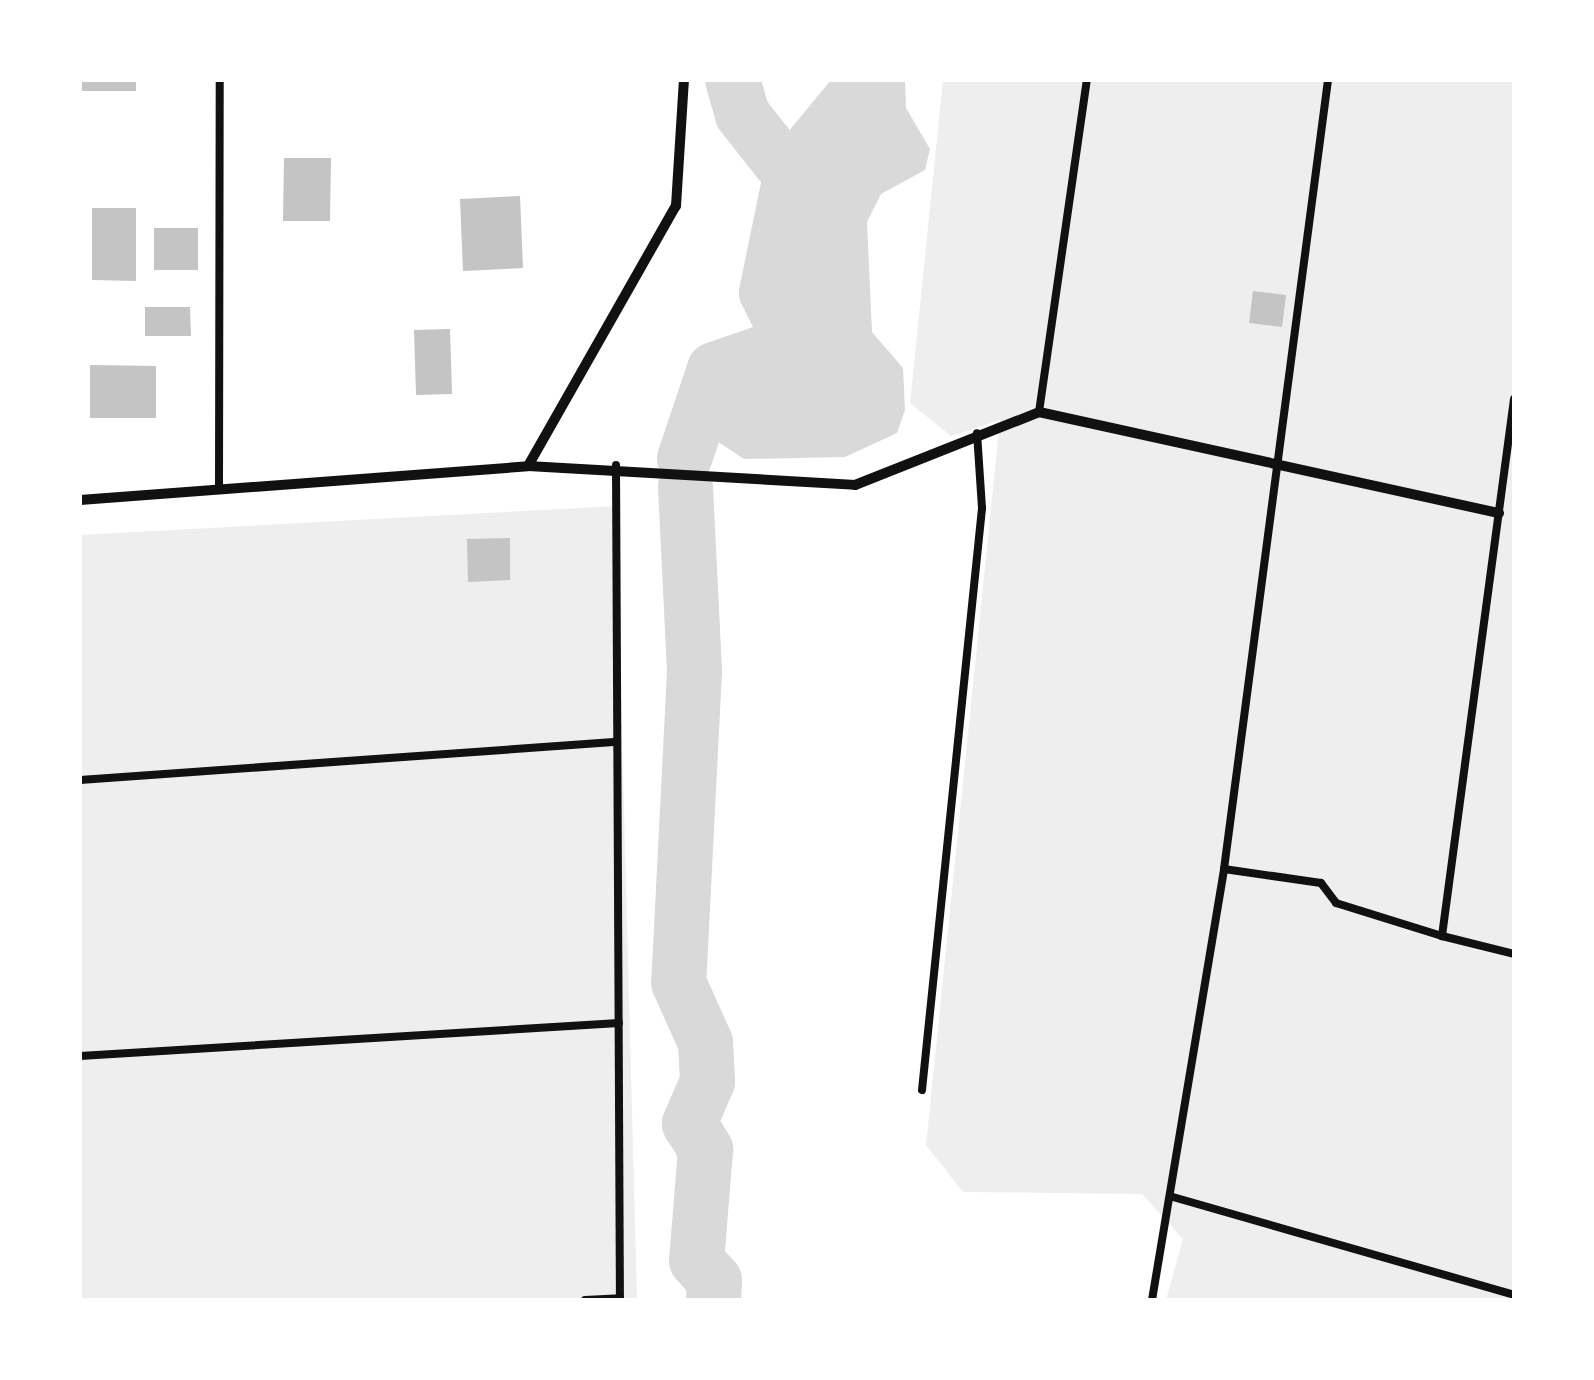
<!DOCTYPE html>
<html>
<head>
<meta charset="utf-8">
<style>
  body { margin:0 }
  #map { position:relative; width:1594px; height:1380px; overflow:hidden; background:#fff; font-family:Mulish,sans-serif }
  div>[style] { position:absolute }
  .green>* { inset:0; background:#eee }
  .water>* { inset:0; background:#d9d9d9 }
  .river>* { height:55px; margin:-27.5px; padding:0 27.5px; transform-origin:27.5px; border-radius:27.5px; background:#d9d9d9 }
  .building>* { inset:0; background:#c4c4c4 }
  .service>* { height:8px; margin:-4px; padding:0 4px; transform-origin:4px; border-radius:4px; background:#111 }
  .minor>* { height:10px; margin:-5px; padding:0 5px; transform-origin:5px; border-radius:5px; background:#111 }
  span { translate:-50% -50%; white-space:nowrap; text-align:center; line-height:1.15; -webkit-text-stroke:10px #fff; paint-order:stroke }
  .frame { position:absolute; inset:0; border:82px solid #fff; pointer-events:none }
</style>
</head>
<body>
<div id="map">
  <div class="green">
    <div style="clip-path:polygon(943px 80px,1514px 80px,1514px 1300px,1166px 1300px,1183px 1239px,1142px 1194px,963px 1192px,926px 1145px,1000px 420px,951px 436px,910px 403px)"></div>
    <div style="clip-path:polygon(616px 506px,637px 1300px,80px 1300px,80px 535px)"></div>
  </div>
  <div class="water">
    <div style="clip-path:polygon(831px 80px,905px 80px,906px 108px,930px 149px,925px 170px,881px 194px,867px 222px,872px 332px,903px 368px,905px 410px,897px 433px,845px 457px,744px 459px,703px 432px,700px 399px,714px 369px,783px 339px,766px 292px,792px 188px,783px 138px)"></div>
  </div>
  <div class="river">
    <div style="left:684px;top:458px;width:94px;rotate:-71.4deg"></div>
    <div style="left:714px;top:369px;width:67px;rotate:-19.2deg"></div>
    <div style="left:777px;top:347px;width:19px;rotate:-65deg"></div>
    <div style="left:785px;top:330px;width:42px;rotate:-116.6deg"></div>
    <div style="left:766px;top:292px;width:119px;rotate:-78.4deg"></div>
    <div style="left:790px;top:175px;width:78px;rotate:-128.2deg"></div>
    <div style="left:742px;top:114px;width:35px;rotate:-106deg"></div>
    <div style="left:685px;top:486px;width:185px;rotate:87.2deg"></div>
    <div style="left:694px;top:671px;width:311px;rotate:92.9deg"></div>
    <div style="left:678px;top:982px;width:66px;rotate:65.8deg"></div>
    <div style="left:705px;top:1042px;width:39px;rotate:87deg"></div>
    <div style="left:707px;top:1081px;width:46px;rotate:113.2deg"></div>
    <div style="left:689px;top:1123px;width:31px;rotate:58deg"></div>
    <div style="left:705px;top:1149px;width:111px;rotate:94.6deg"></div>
    <div style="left:696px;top:1260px;width:27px;rotate:48deg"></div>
    <div style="left:714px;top:1280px;width:20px;rotate:93deg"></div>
  </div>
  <div class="building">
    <div style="clip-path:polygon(80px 80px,136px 80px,136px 91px,80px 91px)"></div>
    <div style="clip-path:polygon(284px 158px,331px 158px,330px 221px,283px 221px)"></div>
    <div style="clip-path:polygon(520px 196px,523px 268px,463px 271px,460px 199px)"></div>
    <div style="clip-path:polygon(92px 208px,136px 208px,136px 281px,92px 280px)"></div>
    <div style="clip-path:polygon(154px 228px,198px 228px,198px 270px,154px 270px)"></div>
    <div style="clip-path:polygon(1253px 291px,1286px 295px,1282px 327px,1249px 323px)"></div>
    <div style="clip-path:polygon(145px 307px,190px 307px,191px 336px,145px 336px)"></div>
    <div style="clip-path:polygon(450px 329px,452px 394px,416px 395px,414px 330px)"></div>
    <div style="clip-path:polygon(90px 365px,156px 366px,156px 418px,90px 418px)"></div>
    <div style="clip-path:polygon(510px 538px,510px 580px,468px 582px,467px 539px)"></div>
  </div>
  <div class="service">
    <div style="left:1514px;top:399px;width:542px;rotate:97.64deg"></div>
    <div style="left:1442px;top:936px;width:74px;rotate:14deg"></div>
    <div style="left:1039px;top:412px;width:335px;rotate:-81.8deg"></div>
    <div style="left:616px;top:465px;width:835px;rotate:89.73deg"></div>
    <div style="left:219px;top:490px;width:410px;rotate:-89.9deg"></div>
    <div style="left:80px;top:780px;width:535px;rotate:-4.07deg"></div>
    <div style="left:1224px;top:869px;width:98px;rotate:8.2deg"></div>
    <div style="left:1321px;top:883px;width:25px;rotate:53deg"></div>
    <div style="left:1336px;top:903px;width:111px;rotate:17.3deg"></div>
    <div style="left:80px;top:1056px;width:540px;rotate:-3.5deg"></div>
    <div style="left:922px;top:1090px;width:585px;rotate:-84.11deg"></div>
    <div style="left:982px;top:508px;width:75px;rotate:-93.8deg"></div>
    <div style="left:1173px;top:1197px;width:355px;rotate:16deg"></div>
    <div style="left:585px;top:1300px;width:35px;rotate:-3deg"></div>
    <div style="left:1152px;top:1300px;width:437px;rotate:-80.5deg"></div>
    <div style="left:1224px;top:869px;width:796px;rotate:-82.49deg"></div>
  </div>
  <div class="minor">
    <div style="left:528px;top:466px;width:299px;rotate:-60.4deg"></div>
    <div style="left:676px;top:206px;width:126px;rotate:-86.4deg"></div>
    <div style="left:80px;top:500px;width:449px;rotate:-4.3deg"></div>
    <div style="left:528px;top:466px;width:328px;rotate:3.3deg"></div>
    <div style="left:855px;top:485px;width:198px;rotate:-21.6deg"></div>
    <div style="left:1039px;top:412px;width:471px;rotate:12.4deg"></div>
  </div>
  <div class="frame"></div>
</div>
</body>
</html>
